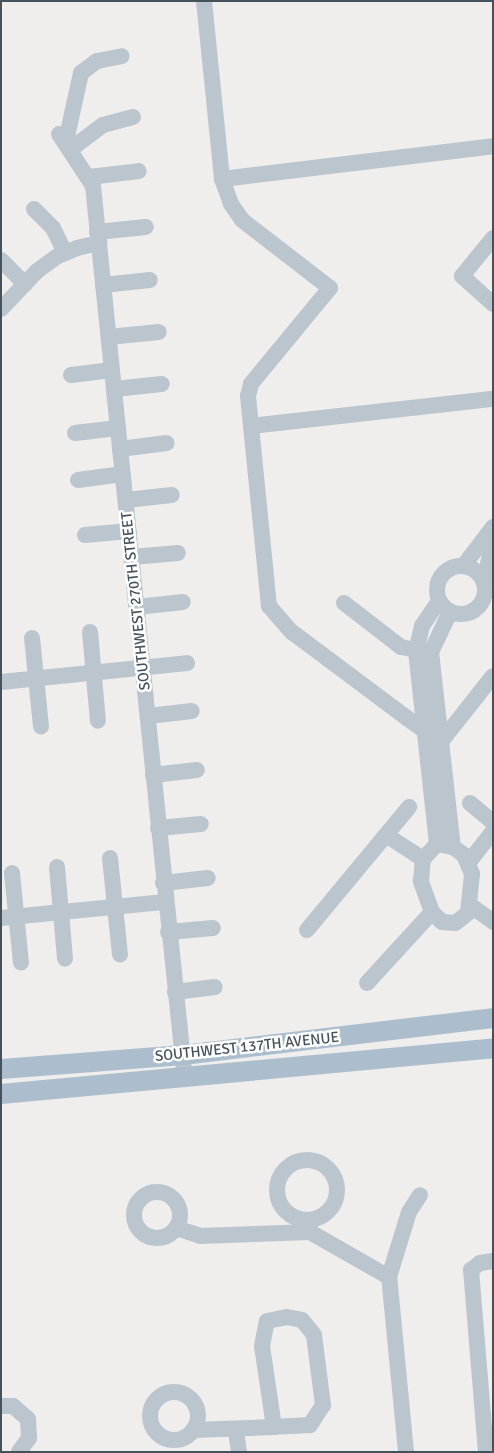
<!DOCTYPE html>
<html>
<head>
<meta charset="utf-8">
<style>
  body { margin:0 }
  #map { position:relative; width:494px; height:1453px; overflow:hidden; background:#f0eded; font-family:Signika,sans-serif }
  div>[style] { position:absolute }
  .minor>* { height:16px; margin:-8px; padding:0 8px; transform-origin:8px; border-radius:8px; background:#bbc5cd }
  .minor>.ring { margin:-8px; padding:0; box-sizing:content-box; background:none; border:16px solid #bbc5cd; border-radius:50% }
  .major>* { height:20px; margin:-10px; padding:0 10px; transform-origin:10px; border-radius:10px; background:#acbecd }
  span { translate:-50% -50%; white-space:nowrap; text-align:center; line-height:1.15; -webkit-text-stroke:5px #fff; paint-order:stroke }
  .street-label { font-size:15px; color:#45515b }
  .frame { position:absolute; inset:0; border:2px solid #45515b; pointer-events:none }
</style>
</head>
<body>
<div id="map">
  <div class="minor">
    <div style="left:204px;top:1px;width:179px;rotate:84.2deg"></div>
    <div style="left:222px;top:179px;width:27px;rotate:70deg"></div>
    <div style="left:231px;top:204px;width:19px;rotate:55deg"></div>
    <div style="left:242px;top:220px;width:111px;rotate:37.7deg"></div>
    <div style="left:330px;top:288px;width:124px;rotate:129.5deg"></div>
    <div style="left:251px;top:384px;width:12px;rotate:104deg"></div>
    <div style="left:248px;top:396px;width:211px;rotate:84.3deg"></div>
    <div style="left:269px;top:606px;width:35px;rotate:49deg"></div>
    <div style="left:292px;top:632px;width:144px;rotate:36.8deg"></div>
    <div style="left:407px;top:718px;width:22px;rotate:36deg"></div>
    <div style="left:425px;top:731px;width:14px;rotate:4deg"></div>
    <div style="left:59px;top:134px;width:62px;rotate:56.8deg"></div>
    <div style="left:93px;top:186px;width:898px;rotate:84.12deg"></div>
    <div style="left:66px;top:141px;width:70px;rotate:-77.6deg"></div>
    <div style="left:81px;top:73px;width:20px;rotate:-37deg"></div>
    <div style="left:97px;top:61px;width:25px;rotate:-11deg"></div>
    <div style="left:71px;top:149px;width:40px;rotate:-37deg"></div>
    <div style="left:103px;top:125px;width:31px;rotate:-15deg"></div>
    <div style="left:89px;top:177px;width:50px;rotate:-6.8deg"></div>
    <div style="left:222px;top:179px;width:273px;rotate:-6.9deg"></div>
    <div style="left:34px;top:209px;width:27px;rotate:45deg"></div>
    <div style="left:53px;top:228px;width:28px;rotate:64deg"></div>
    <div style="left:97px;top:232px;width:49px;rotate:-5.8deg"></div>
    <div style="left:493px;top:238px;width:49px;rotate:129.2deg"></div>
    <div style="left:462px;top:276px;width:42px;rotate:42.1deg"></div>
    <div style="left:1px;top:260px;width:34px;rotate:45deg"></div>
    <div style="left:103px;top:285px;width:47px;rotate:-6.1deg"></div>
    <div style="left:1px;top:309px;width:52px;rotate:-46.5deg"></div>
    <div style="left:37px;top:271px;width:26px;rotate:-36deg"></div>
    <div style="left:58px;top:256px;width:21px;rotate:-23deg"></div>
    <div style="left:77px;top:248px;width:23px;rotate:-13deg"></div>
    <div style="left:109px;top:337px;width:50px;rotate:-5.7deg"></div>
    <div style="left:71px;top:375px;width:41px;rotate:-7deg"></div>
    <div style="left:114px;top:389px;width:48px;rotate:-5.9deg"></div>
    <div style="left:251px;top:426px;width:244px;rotate:-6.4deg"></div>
    <div style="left:75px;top:433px;width:43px;rotate:-6.6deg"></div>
    <div style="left:120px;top:449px;width:47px;rotate:-7.3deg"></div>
    <div style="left:78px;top:480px;width:45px;rotate:-7.6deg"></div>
    <div style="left:126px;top:500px;width:46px;rotate:-6.2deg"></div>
    <div style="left:85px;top:535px;width:44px;rotate:-5.2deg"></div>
    <div style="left:132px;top:557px;width:46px;rotate:-5deg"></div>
    <div style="left:464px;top:565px;width:48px;rotate:-52.7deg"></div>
    <div class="ring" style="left:437px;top:566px;width:32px;height:32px"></div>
    <div style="left:484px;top:582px;width:42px;rotate:-77.6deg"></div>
    <div style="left:344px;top:603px;width:72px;rotate:37.7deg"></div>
    <div style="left:401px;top:647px;width:25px;rotate:11deg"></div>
    <div style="left:137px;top:607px;width:46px;rotate:-6.2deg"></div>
    <div style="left:450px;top:612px;width:44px;rotate:115.4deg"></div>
    <div style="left:431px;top:652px;width:196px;rotate:83.6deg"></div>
    <div style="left:90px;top:632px;width:89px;rotate:84.9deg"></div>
    <div style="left:32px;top:638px;width:89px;rotate:84.2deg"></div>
    <div style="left:1px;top:682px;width:187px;rotate:-5.8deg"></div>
    <div style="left:148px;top:716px;width:44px;rotate:-6.5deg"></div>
    <div style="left:440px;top:743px;width:85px;rotate:-51.7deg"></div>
    <div style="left:153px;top:775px;width:44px;rotate:-6.5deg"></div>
    <div style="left:470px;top:803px;width:30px;rotate:40deg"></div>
    <div style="left:158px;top:828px;width:43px;rotate:-5.3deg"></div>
    <div style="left:386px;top:835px;width:44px;rotate:33deg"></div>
    <div style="left:437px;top:844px;width:193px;rotate:-96.2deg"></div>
    <div style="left:416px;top:652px;width:27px;rotate:-77deg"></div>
    <div style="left:422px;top:626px;width:30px;rotate:-56deg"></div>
    <div style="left:437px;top:844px;width:16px;rotate:11deg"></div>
    <div style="left:453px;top:847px;width:14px;rotate:36deg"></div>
    <div style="left:464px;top:855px;width:21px;rotate:67deg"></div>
    <div style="left:472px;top:874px;width:39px;rotate:96deg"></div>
    <div style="left:468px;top:913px;width:16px;rotate:142deg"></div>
    <div style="left:455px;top:923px;width:13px;rotate:-176deg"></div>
    <div style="left:442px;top:922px;width:14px;rotate:-135deg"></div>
    <div style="left:432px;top:912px;width:33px;rotate:-110deg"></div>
    <div style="left:421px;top:881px;width:22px;rotate:-85deg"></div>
    <div style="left:423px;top:859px;width:21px;rotate:-47deg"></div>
    <div style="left:110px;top:858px;width:97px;rotate:84.1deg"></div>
    <div style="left:469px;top:862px;width:39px;rotate:-52deg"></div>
    <div style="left:57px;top:867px;width:92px;rotate:85deg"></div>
    <div style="left:12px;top:873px;width:90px;rotate:84.3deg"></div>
    <div style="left:163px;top:883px;width:45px;rotate:-6.3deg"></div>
    <div style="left:470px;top:905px;width:29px;rotate:36deg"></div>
    <div style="left:1px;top:918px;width:165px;rotate:-5.6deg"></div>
    <div style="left:307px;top:930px;width:160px;rotate:-50.3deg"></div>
    <div style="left:168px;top:932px;width:45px;rotate:-5.1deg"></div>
    <div style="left:367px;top:983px;width:96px;rotate:-47.5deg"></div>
    <div style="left:175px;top:992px;width:40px;rotate:-7.1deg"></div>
    <div class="ring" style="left:277px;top:1160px;width:44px;height:44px"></div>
    <div class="ring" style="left:134px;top:1192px;width:30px;height:30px"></div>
    <div style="left:309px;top:1222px;width:10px;rotate:84deg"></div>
    <div style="left:310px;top:1232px;width:91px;rotate:29.7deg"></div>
    <div style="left:176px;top:1228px;width:25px;rotate:18deg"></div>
    <div style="left:200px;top:1236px;width:110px;rotate:-2.1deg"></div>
    <div class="ring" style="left:150px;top:1392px;width:32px;height:32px"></div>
    <div style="left:1px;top:1406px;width:12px"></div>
    <div style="left:13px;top:1406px;width:20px;rotate:41deg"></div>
    <div style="left:28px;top:1419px;width:19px;rotate:87deg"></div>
    <div style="left:29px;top:1438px;width:17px;rotate:126deg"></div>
    <div style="left:193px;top:1430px;width:81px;rotate:-2.1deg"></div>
    <div style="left:274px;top:1427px;width:82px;rotate:-98.4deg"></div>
    <div style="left:262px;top:1346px;width:25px;rotate:-79deg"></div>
    <div style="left:267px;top:1321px;width:20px;rotate:-11deg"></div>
    <div style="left:287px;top:1317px;width:15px;rotate:11deg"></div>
    <div style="left:302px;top:1320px;width:19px;rotate:51deg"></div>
    <div style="left:314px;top:1335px;width:71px;rotate:82.7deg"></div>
    <div style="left:323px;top:1405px;width:24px;rotate:123deg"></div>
    <div style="left:310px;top:1425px;width:36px;rotate:177deg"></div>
    <div style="left:236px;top:1431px;width:21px;rotate:82deg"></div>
    <div style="left:406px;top:1452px;width:176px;rotate:-95.5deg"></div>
    <div style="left:389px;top:1277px;width:68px;rotate:-72.9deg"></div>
    <div style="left:409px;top:1212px;width:20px;rotate:-57deg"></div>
    <div style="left:486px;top:1452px;width:183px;rotate:-94.7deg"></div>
    <div style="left:471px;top:1270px;width:11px;rotate:-38deg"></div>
    <div style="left:480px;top:1263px;width:13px;rotate:-9deg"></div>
  </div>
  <div class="major">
    <div style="left:1px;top:1069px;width:183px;rotate:-4.4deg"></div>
    <div style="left:183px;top:1055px;width:312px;rotate:-6.8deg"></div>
    <div style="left:1px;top:1094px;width:494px;rotate:-5.3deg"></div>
  </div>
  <div class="street-label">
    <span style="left:136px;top:601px;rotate:-96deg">SOUTHWEST 270TH STREET</span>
    <span style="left:247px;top:1047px;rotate:-6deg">SOUTHWEST 137TH AVENUE</span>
  </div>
  <div class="frame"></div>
</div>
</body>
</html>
